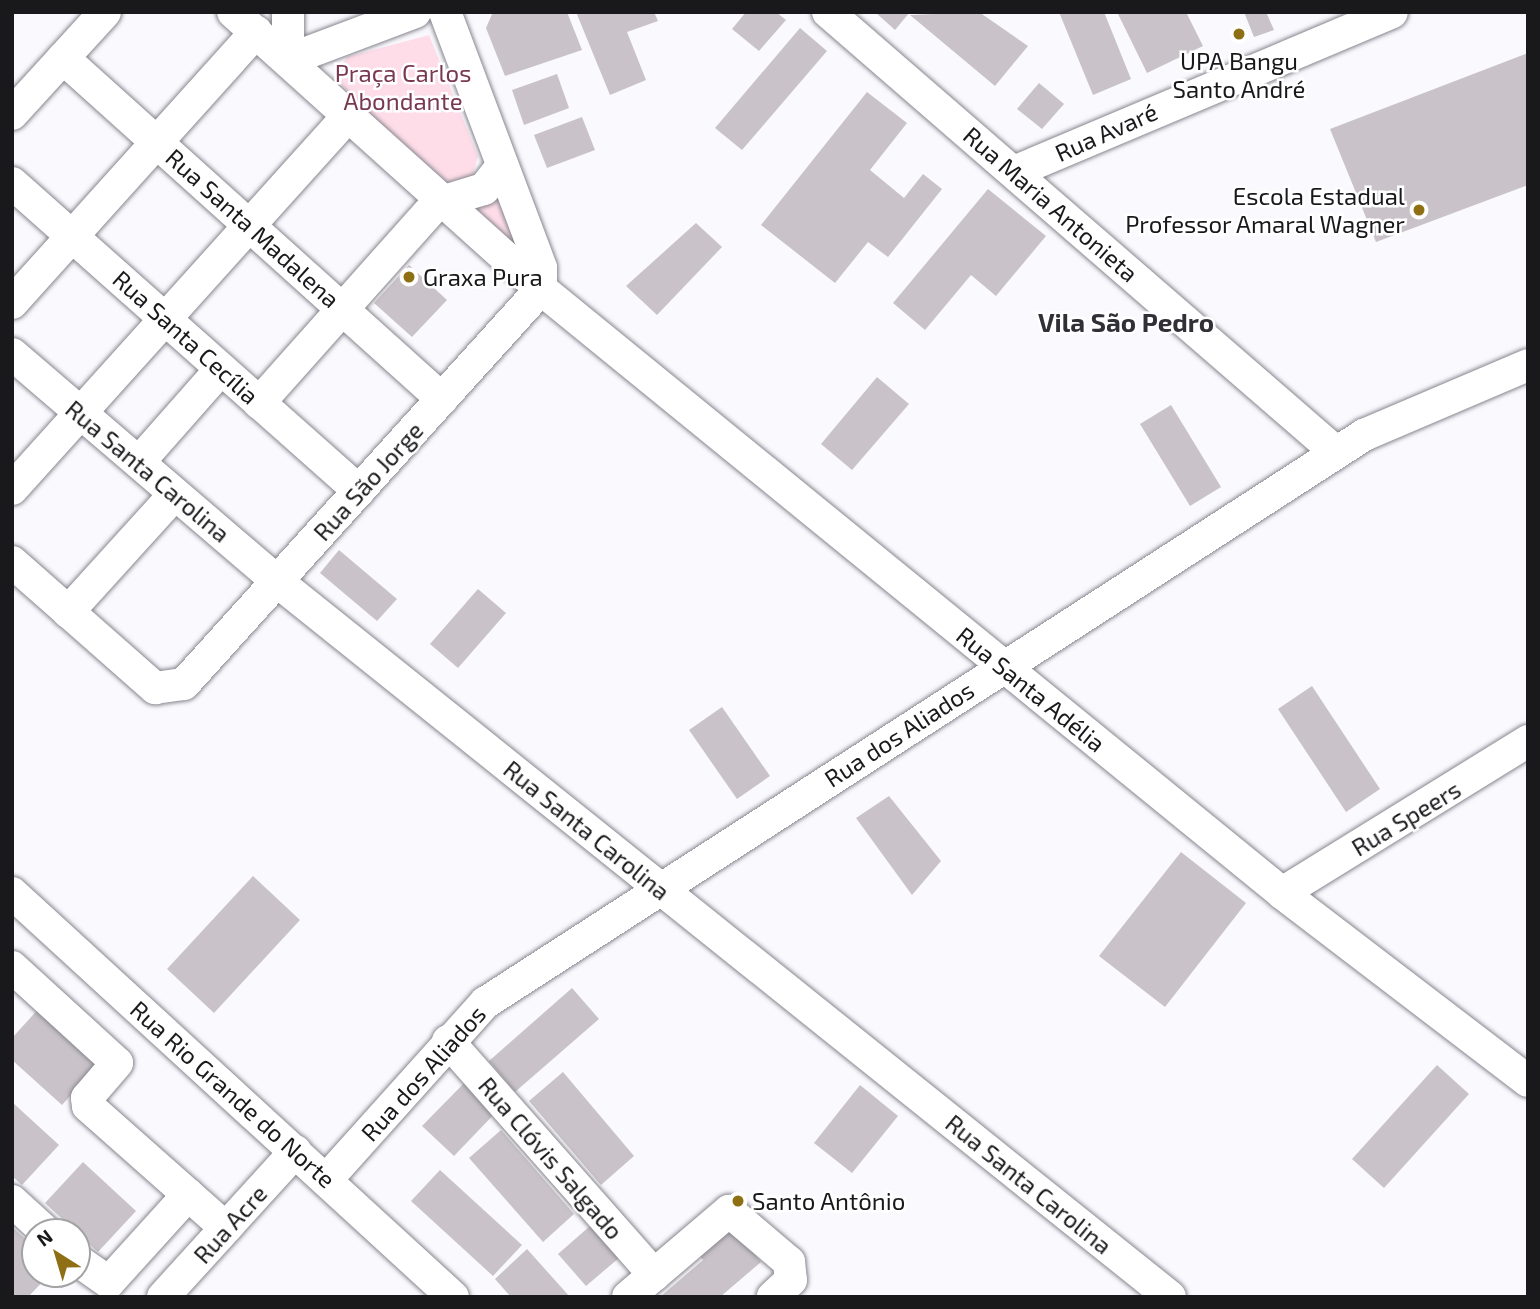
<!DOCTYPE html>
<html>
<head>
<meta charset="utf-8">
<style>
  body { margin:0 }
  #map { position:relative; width:1540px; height:1309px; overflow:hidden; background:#faf9fe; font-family:"Exo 2",sans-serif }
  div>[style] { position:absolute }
  .green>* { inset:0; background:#fedde8 }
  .building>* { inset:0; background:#c9c2c9 }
  .roads { filter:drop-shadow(0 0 2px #88868e) drop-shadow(0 0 2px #88868e) }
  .minor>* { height:32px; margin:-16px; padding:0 16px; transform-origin:16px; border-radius:16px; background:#fff }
  .dots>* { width:19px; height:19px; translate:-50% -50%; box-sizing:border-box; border:4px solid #fff; border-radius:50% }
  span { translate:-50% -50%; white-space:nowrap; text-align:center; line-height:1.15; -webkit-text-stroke:5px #fff; paint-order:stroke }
  .poi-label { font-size:24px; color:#19181b }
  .right { translate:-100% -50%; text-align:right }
  .left { translate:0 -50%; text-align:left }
  .park-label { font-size:24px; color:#783851 }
  .street-label { font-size:24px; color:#19181b }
  .neighbourhood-label { font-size:26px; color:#313036; font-weight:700 }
  .frame { position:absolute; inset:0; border:14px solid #19181b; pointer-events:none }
  .north { position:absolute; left:21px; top:1218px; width:70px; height:70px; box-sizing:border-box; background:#fff; border:2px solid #a3a3a4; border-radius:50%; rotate:323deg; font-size:19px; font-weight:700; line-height:28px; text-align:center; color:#19181b }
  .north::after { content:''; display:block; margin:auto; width:24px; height:32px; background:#8f6f13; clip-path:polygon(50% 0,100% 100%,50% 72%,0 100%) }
</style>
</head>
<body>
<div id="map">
  <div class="green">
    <div style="clip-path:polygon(429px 35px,478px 156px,472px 177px,451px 185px,438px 183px,334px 77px,347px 57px)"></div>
    <div style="clip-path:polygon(494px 188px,526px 263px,461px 207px)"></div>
  </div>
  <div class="building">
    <div style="clip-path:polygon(493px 12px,567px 12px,582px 50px,505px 76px,486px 28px)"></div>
    <div style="clip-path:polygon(576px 12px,654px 12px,658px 21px,627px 32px,646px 80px,610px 95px)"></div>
    <div style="clip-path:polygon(746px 12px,776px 12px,786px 20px,759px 51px,732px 29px)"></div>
    <div style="clip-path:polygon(875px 12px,910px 12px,895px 30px)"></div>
    <div style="clip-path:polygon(979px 12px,1028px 46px,995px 86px,910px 15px)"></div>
    <div style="clip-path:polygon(1059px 12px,1104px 12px,1131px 79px,1093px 95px)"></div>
    <div style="clip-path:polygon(1117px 12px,1186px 12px,1203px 46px,1147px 73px)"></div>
    <div style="clip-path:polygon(1244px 12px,1266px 12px,1274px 30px,1254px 37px)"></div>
    <div style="clip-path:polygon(800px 28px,827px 51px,742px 150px,715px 128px)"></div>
    <div style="clip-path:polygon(1528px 53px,1528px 185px,1376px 242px,1330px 129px)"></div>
    <div style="clip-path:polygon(557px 74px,569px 108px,524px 125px,512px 90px)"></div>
    <div style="clip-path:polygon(1039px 83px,1064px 104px,1042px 129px,1017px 109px)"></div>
    <div style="clip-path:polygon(867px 92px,907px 123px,870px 170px,904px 198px,923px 174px,942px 189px,888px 257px,868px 242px,835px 283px,761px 225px)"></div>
    <div style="clip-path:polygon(582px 117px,595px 150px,547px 168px,534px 135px)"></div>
    <div style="clip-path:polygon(988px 189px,1046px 236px,996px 296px,971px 275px,925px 330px,893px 303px)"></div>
    <div style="clip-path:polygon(696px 223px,722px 247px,657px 315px,626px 286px)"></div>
    <div style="clip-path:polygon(409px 265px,447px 300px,412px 337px,374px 303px)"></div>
    <div style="clip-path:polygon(877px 377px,909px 404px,852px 470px,821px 444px)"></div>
    <div style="clip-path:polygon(1171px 405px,1221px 487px,1190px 506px,1140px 424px)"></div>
    <div style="clip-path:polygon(339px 550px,397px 599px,377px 621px,320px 573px)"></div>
    <div style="clip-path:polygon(478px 589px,506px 613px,458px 668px,430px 644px)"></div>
    <div style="clip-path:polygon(1312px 686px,1380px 789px,1346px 812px,1278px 709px)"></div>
    <div style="clip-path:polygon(722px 707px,770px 776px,737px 799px,689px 730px)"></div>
    <div style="clip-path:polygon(889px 796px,941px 861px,912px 895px,856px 818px)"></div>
    <div style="clip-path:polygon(1181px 852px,1246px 903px,1165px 1007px,1099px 956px)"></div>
    <div style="clip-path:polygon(253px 876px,300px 920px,214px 1013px,167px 969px)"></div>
    <div style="clip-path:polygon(572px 988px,599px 1019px,515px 1092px,489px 1061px)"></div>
    <div style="clip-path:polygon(42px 1005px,102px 1061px,62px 1105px,12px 1060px,12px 1038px)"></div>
    <div style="clip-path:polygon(1437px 1065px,1469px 1094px,1384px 1188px,1352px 1159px)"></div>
    <div style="clip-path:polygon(563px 1072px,634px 1156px,601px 1185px,529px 1101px)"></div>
    <div style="clip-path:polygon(470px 1077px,501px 1107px,454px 1156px,422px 1126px)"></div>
    <div style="clip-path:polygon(860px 1085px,898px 1116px,852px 1173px,814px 1143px)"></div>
    <div style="clip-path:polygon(12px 1102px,59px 1145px,22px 1185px,12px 1176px)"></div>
    <div style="clip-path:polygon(501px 1130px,574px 1214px,543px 1242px,469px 1158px)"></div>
    <div style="clip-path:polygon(83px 1162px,136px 1211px,98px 1252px,45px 1203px)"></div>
    <div style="clip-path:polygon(440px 1170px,522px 1245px,493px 1276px,411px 1201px)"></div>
    <div style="clip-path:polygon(598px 1219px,626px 1252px,586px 1286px,558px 1254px)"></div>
    <div style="clip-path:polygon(730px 1225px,761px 1262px,720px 1297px,660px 1297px,703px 1260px,697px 1253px)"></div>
    <div style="clip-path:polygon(12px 1227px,35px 1248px,35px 1274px,50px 1274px,28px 1297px,12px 1297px)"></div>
    <div style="clip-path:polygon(527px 1249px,570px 1297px,511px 1297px,495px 1279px)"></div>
  </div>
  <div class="roads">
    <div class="minor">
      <div style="left:233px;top:12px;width:414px;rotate:42deg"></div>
      <div style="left:541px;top:289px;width:956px;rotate:39.18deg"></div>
      <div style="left:1282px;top:893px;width:310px;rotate:37.4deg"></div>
      <div style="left:445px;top:12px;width:273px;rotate:69.4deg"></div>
      <div style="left:541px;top:268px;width:21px;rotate:90deg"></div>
      <div style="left:828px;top:12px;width:673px;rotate:40.91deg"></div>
      <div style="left:63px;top:58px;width:510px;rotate:41.98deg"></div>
      <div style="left:288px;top:60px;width:136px;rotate:-20.7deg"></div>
      <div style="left:288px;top:60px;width:48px;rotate:-90deg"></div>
      <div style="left:12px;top:114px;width:138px;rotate:-47.6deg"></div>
      <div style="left:1014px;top:172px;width:410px;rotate:-22.9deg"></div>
      <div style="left:12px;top:183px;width:464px;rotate:41.6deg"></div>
      <div style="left:444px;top:201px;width:42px;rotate:-16.7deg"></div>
      <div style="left:484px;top:189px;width:29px;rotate:-52deg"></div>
      <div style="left:12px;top:303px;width:365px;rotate:-48deg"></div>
      <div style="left:12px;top:354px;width:350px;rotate:40.6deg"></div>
      <div style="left:278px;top:582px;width:1143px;rotate:38.71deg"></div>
      <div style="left:259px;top:403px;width:273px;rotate:-48.3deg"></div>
      <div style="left:139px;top:462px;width:124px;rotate:-48.6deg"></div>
      <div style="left:12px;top:489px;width:503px;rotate:-47.98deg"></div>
      <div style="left:12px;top:562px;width:191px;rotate:41.4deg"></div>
      <div style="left:155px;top:688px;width:29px;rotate:-8deg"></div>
      <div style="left:184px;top:684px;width:532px;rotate:-47.89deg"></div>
      <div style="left:68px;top:612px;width:159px;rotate:-47.8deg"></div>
      <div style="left:12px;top:893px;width:598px;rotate:42.49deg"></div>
      <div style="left:1282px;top:893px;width:289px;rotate:-31.7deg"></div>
      <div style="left:12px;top:967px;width:142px;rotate:42.4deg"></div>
      <div style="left:117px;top:1063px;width:46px;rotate:130.6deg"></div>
      <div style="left:87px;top:1098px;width:8px;rotate:83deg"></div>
      <div style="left:88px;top:1106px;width:184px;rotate:41.5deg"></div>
      <div style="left:448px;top:1041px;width:312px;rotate:48.6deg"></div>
      <div style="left:327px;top:1179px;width:237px;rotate:-48.1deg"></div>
      <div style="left:485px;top:1003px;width:1047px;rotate:-32.87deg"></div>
      <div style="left:1364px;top:435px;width:178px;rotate:-23.1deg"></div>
      <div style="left:12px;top:1201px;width:46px;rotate:42.4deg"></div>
      <div style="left:77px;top:1260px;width:39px;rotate:35deg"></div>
      <div style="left:109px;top:1282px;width:118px;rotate:-47.8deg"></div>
      <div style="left:163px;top:1297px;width:197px;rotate:-47.7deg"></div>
      <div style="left:628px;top:1297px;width:133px;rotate:-40.4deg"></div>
      <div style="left:729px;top:1211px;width:79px;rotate:40.4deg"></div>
      <div style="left:789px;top:1262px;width:18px;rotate:84deg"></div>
      <div style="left:791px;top:1280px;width:25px;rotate:137deg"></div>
    </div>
  </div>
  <div class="dots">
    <div style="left:1239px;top:34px;background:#8f6f13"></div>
    <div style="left:1419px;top:210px;background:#8f6f13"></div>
    <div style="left:409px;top:277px;background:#8f6f13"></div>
    <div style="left:738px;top:1201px;background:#8f6f13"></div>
  </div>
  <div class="poi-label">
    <span style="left:1239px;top:75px">UPA Bangu<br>Santo André</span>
    <span class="right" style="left:1405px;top:210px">Escola Estadual<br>Professor Amaral Wagner</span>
    <span class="left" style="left:423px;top:277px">Graxa Pura</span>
    <span class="left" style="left:752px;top:1201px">Santo Antônio</span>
  </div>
  <div class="park-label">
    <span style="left:403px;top:87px">Praça Carlos<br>Abondante</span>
  </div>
  <div class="street-label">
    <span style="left:1106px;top:132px;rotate:-24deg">Rua Avaré</span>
    <span style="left:1051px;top:204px;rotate:41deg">Rua Maria Antonieta</span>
    <span style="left:253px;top:228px;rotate:42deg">Rua Santa Madalena</span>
    <span style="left:186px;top:337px;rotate:42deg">Rua Santa Cecília</span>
    <span style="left:148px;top:471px;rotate:40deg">Rua Santa Carolina</span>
    <span style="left:368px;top:481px;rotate:-48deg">Rua São Jorge</span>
    <span style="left:1031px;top:689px;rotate:39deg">Rua Santa Adélia</span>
    <span style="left:899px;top:734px;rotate:-33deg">Rua dos Aliados</span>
    <span style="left:1406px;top:818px;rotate:-31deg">Rua Speers</span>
    <span style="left:587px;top:830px;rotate:39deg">Rua Santa Carolina</span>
    <span style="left:423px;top:1073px;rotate:-48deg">Rua dos Aliados</span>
    <span style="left:233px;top:1094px;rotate:42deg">Rua Rio Grande do Norte</span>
    <span style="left:551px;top:1158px;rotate:49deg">Rua Clóvis Salgado</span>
    <span style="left:1029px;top:1184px;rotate:39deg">Rua Santa Carolina</span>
    <span style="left:230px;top:1224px;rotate:-48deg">Rua Acre</span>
  </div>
  <div class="neighbourhood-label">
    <span style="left:1126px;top:322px">Vila São Pedro</span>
  </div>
  <div class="frame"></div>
  <div class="north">N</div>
</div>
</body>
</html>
